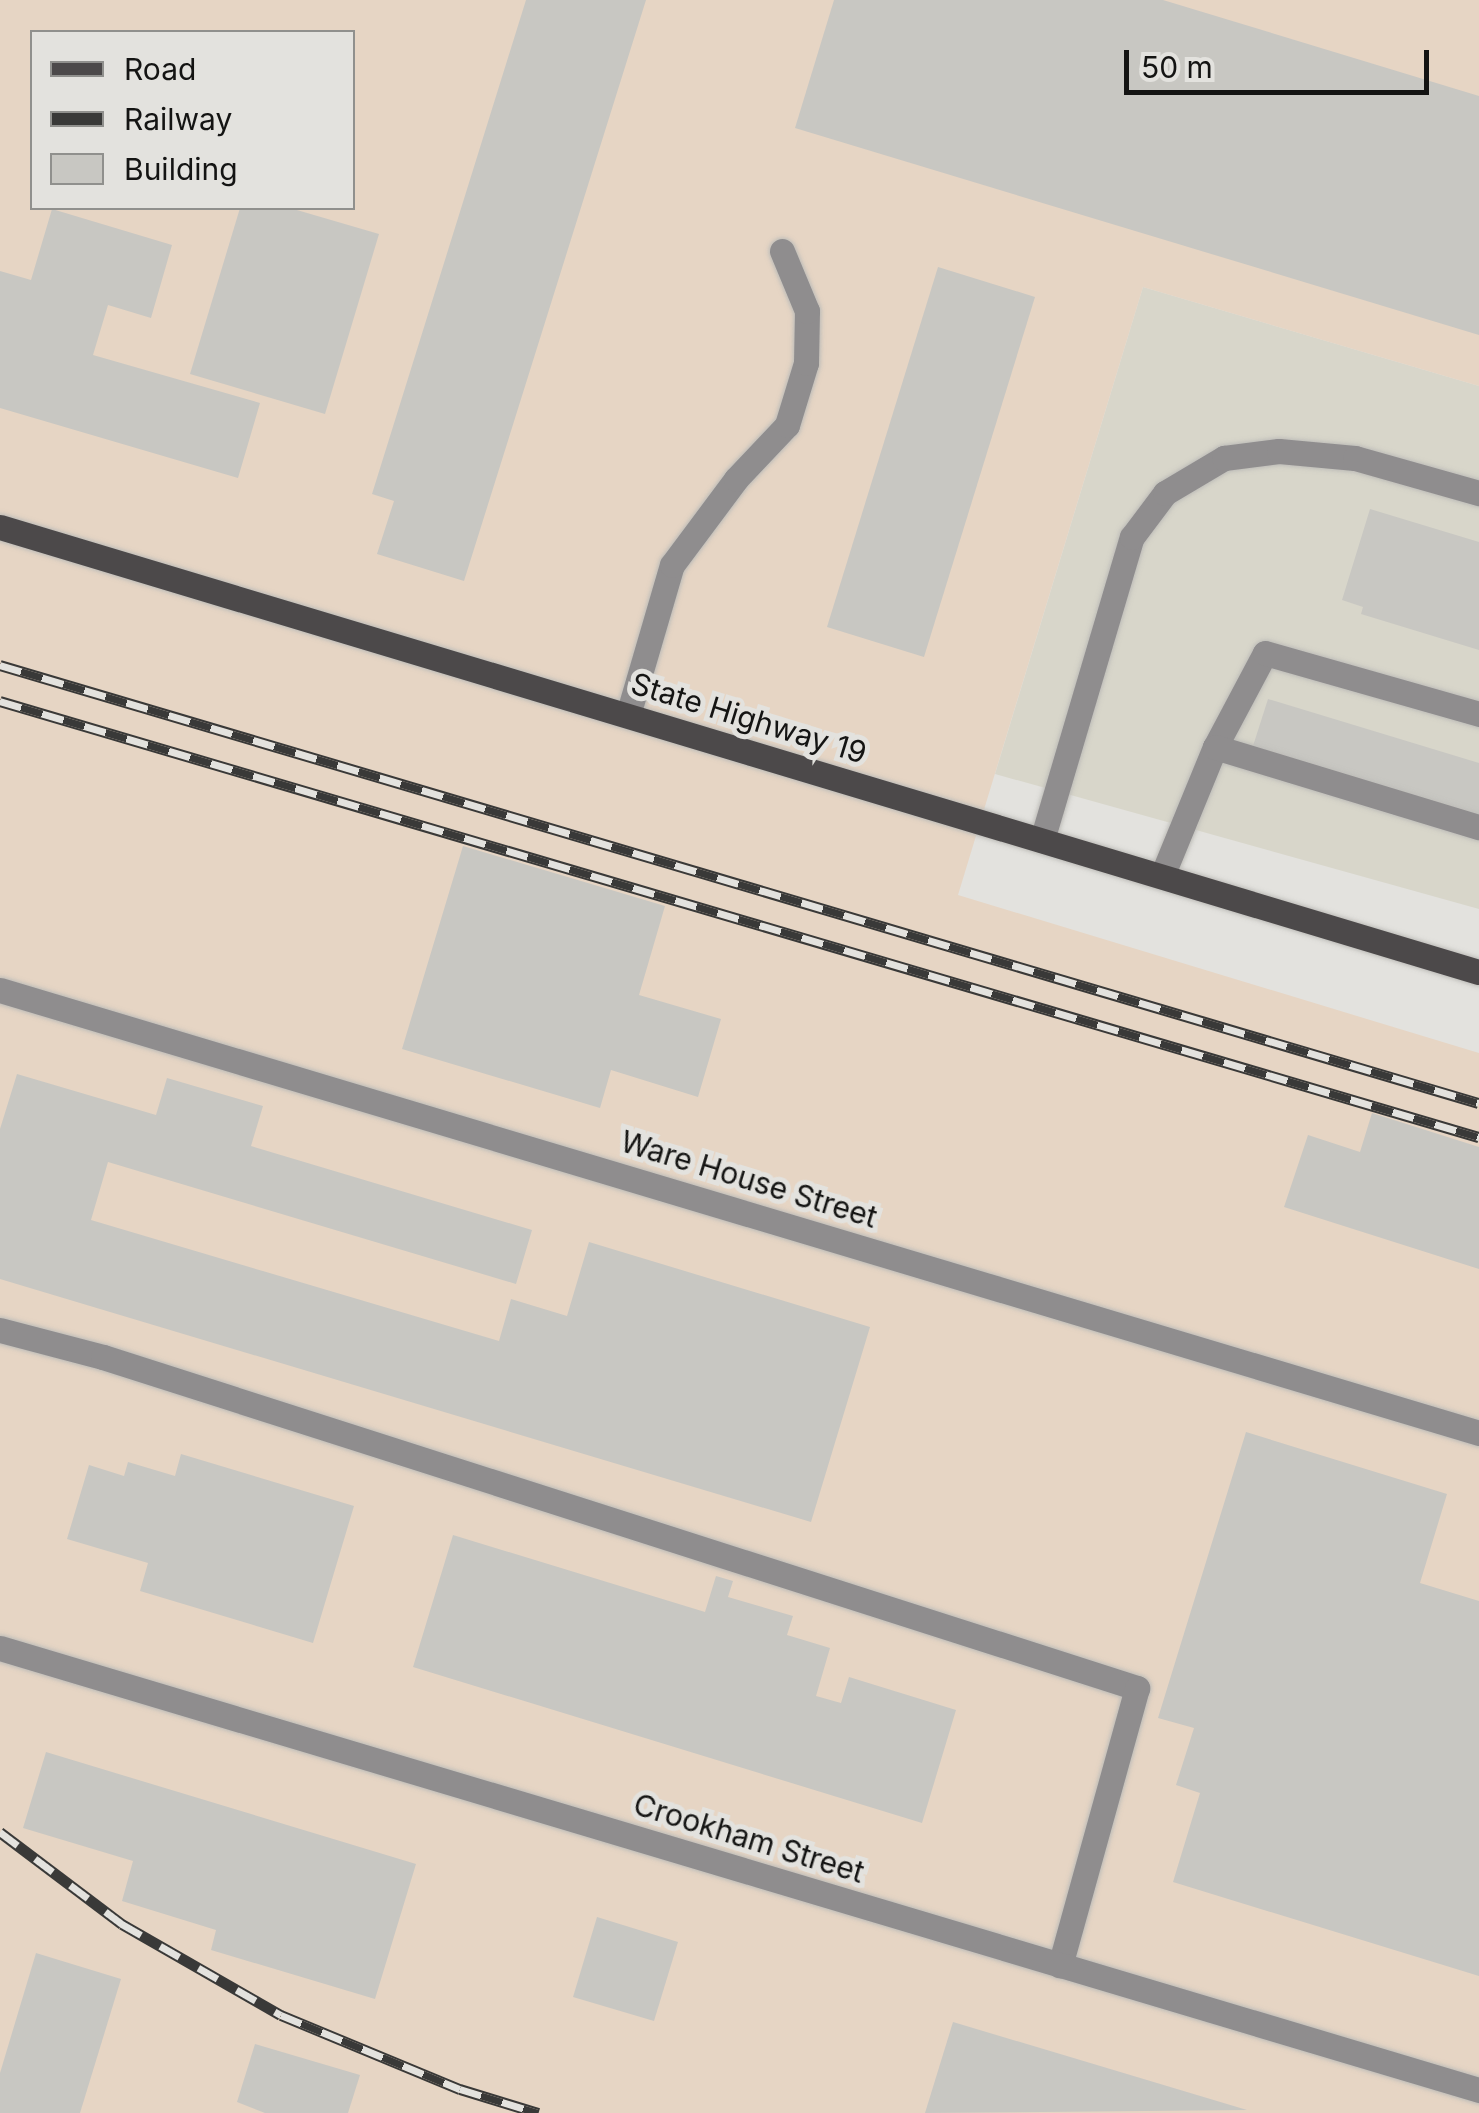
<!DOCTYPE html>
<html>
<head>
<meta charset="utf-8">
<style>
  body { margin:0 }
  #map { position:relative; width:1479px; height:2113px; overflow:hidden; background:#e3e2de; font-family:Inter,sans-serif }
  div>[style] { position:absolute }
  .built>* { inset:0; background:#d8d6ca }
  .industrial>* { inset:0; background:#e6d5c4 }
  .building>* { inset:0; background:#c8c7c2 }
  .roads { filter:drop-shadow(0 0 2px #bebdb9) drop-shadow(0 0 2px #bebdb9) }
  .minor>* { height:25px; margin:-12.5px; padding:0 12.5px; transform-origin:12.5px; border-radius:12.5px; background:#8f8d8e }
  .major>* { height:25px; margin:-12.5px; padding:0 12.5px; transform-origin:12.5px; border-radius:12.5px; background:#4c494a }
  .rail>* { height:11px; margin-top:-5.5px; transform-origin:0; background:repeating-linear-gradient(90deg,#e3e2de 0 22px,#393938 0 44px); box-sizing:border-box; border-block:2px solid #393938 }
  span { translate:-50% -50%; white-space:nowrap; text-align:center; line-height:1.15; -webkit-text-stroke:10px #e3e2de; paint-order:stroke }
  .street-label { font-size:30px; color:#141413 }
  .legend { position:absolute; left:30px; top:30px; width:325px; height:180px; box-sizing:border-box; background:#e3e2de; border:2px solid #90908d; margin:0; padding:12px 18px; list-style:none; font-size:30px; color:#141413 }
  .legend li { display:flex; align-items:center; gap:20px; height:50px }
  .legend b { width:50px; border:2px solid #90908d }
  .scale { position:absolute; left:1124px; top:50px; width:305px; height:45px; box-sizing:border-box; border:5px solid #141413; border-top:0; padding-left:12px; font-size:30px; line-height:35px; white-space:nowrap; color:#141413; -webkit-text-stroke:8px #e3e2de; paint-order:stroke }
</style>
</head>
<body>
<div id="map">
  <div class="built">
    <div style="clip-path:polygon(1143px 287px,1479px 386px,1479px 909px,995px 774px)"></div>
  </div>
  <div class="industrial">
    <div style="clip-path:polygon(evenodd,0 0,1479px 0,1479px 386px,1143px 287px,958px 895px,1479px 1053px,1479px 2113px,0 2113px,0 0,32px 32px,352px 32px,352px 208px,32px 208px,32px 32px)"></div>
  </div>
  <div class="building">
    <div style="clip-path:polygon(526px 0,646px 0,464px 581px,377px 554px,394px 501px,372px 494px)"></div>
    <div style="clip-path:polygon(834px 0,1163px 0,1479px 96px,1479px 335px,795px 128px)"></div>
    <div style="clip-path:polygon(240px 208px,290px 208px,379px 234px,325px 414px,190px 374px)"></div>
    <div style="clip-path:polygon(52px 209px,172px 245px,151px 318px,108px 305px,93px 355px,260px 403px,238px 478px,0 408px,0 271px,31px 280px)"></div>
    <div style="clip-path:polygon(938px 267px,1035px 297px,924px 657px,827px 627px)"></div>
    <div style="clip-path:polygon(1370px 509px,1479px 542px,1479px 650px,1361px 614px,1363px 607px,1342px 600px)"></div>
    <div style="clip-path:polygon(1268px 699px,1479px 763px,1479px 815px,1253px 746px)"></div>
    <div style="clip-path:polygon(463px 846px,665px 906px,639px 995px,721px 1019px,698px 1097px,611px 1070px,600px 1108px,402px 1049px)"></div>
    <div style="clip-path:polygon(17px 1074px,156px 1115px,167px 1078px,263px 1106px,251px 1146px,532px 1230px,516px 1284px,108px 1162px,91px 1220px,219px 1258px,499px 1341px,511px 1299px,567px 1316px,589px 1242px,870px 1327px,811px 1522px,0 1279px,0 1129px)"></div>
    <div style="clip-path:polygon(1372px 1113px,1479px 1147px,1479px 1269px,1284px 1207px,1308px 1135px,1360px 1152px)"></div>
    <div style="clip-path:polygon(1246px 1432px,1447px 1494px,1420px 1583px,1479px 1601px,1479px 1976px,1173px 1882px,1200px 1793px,1176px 1785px,1194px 1728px,1158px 1718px)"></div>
    <div style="clip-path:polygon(181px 1454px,354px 1506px,313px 1643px,140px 1591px,148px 1563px,67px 1539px,89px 1465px,124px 1476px,128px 1462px,175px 1476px)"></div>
    <div style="clip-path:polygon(453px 1535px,705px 1612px,716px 1576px,733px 1581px,728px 1597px,793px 1616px,787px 1635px,830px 1648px,816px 1696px,841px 1703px,849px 1677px,956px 1710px,922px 1823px,413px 1667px)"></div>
    <div style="clip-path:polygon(46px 1752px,416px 1864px,375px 1999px,211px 1950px,216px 1930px,122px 1901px,133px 1861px,23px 1828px)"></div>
    <div style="clip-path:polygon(597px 1917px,678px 1942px,654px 2021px,573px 1997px)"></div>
    <div style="clip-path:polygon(36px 1953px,121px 1979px,80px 2113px,0 2113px,0 2073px)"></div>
    <div style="clip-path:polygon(953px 2022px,1247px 2110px,925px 2113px)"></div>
    <div style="clip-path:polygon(255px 2044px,360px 2075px,348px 2113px,265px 2113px,237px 2102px)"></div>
  </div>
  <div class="roads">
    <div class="minor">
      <div style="left:628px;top:715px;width:156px;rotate:-73.7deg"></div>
      <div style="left:672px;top:565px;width:107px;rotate:-53.3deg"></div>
      <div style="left:736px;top:479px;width:74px;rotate:-46.6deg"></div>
      <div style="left:787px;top:425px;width:65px;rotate:-73deg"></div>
      <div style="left:806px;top:363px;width:52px;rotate:-88.9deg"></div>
      <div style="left:807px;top:311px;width:65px;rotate:-112.6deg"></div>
      <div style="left:1215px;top:747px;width:106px;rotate:-62deg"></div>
      <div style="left:1265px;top:653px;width:223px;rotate:15.9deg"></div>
      <div style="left:1042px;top:840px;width:316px;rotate:-73.5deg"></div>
      <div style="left:1132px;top:537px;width:55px;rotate:-53.1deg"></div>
      <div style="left:1165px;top:493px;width:69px;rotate:-30.7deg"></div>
      <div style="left:1224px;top:458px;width:55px;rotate:-7.3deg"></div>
      <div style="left:1279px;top:451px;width:76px;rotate:5.3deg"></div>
      <div style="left:1355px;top:458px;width:129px;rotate:15.8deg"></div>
      <div style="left:1162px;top:876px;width:139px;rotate:-67.7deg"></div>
      <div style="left:1215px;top:747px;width:276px;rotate:16.9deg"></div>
      <div style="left:0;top:990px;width:1544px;rotate:16.67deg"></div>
      <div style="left:0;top:1330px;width:106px;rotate:14.7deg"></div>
      <div style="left:103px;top:1357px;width:1086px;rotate:17.75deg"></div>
      <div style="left:1137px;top:1688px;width:288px;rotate:105.5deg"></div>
      <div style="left:0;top:1648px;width:1544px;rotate:16.64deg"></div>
    </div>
    <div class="major">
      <div style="left:0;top:527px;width:1544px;rotate:16.75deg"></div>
    </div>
  </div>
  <div class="rail">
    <div style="left:0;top:665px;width:1542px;rotate:16.5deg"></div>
    <div style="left:0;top:701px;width:1542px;rotate:16.43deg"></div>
    <div style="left:0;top:1832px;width:153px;rotate:37deg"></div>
    <div style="left:122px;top:1924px;width:183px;rotate:29.8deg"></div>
    <div style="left:281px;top:2015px;width:194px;rotate:22.5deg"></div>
    <div style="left:460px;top:2089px;width:82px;rotate:17.1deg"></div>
  </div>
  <div class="street-label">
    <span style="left:749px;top:718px;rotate:17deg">State Highway 19</span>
    <span style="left:749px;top:1179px;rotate:17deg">Ware House Street</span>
    <span style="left:749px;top:1838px;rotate:17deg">Crookham Street</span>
  </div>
  <ul class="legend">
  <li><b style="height:12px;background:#4c494a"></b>Road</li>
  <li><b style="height:12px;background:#393938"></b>Railway</li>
  <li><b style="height:28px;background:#c8c7c2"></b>Building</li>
  </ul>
  <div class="scale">50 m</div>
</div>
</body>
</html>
